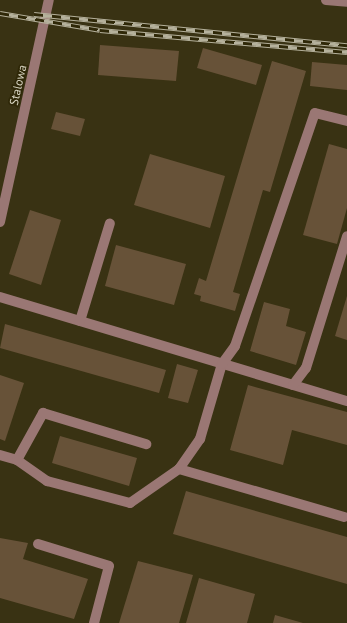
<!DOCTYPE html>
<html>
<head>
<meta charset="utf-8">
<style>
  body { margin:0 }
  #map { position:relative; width:347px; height:623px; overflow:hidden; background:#393213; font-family:"PT Sans",sans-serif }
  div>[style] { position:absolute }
  .building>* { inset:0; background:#675238 }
  .minor>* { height:10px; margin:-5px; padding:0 5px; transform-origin:5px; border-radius:5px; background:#9a7774 }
  .rail>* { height:4.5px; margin-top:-2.25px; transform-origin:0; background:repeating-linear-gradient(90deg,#2f2808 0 9px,#b5b19c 0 18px); box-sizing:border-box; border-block:1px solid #b5b19c }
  span { translate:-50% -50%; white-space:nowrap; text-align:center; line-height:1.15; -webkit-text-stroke:3.5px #2f2808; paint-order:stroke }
  .street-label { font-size:12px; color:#dbd8c6 }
</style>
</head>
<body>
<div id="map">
  <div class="building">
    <div style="clip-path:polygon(100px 45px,179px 51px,176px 81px,98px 75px)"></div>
    <div style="clip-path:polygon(203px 48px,262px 65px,256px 85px,197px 68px)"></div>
    <div style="clip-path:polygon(272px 61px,306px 71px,270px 192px,263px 190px,233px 292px,240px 294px,235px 311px,200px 301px,201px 296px,194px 294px,199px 278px,206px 281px)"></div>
    <div style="clip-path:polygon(312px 62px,347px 65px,347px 90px,310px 86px)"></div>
    <div style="clip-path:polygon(56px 112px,85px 119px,80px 136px,51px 129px)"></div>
    <div style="clip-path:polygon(329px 144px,347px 149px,347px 208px,337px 244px,303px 235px)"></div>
    <div style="clip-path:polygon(150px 154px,225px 176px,210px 228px,134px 205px)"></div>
    <div style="clip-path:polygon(30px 210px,61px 220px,41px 285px,9px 274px)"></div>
    <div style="clip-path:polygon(116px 245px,186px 264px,174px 305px,105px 286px)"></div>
    <div style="clip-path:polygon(347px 296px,347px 340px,335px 336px)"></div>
    <div style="clip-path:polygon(264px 302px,290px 309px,286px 326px,306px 332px,296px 365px,250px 351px)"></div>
    <div style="clip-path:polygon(5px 324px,166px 370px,159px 393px,0 348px)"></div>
    <div style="clip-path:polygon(177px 364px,198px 370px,188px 403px,168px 398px)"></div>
    <div style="clip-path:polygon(0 375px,24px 383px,5px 441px,0 439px)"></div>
    <div style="clip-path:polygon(248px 385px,347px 412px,347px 445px,292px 430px,283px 465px,230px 450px)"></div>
    <div style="clip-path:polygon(60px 436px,137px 458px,129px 486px,52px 463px)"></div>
    <div style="clip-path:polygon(186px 491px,347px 537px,347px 584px,173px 534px)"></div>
    <div style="clip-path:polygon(0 538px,28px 543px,23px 559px,88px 579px,74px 619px,0 598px)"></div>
    <div style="clip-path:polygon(138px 561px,193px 575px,179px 623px,119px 623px)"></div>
    <div style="clip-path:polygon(199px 578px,255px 594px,247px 623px,186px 623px)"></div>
    <div style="clip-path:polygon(275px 615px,303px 623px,273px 623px)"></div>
  </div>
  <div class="minor">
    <div style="left:326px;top:0;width:21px;rotate:5deg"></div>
    <div style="left:0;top:222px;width:227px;rotate:-77.6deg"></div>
    <div style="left:0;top:297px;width:362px;rotate:16.7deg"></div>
    <div style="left:80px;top:321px;width:102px;rotate:-73deg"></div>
    <div style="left:293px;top:385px;width:21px;rotate:-53deg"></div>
    <div style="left:306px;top:368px;width:138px;rotate:-72.7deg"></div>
    <div style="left:0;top:455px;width:18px;rotate:16deg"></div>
    <div style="left:17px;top:460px;width:37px;rotate:35deg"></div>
    <div style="left:47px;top:481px;width:86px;rotate:14.8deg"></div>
    <div style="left:130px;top:503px;width:60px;rotate:-34.8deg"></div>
    <div style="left:179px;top:469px;width:37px;rotate:-55deg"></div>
    <div style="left:200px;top:439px;width:78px;rotate:-73.7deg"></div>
    <div style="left:222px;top:364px;width:22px;rotate:-54deg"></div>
    <div style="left:235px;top:346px;width:246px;rotate:-71.1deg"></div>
    <div style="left:315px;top:113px;width:33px;rotate:14deg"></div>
    <div style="left:17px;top:460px;width:54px;rotate:-61deg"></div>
    <div style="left:43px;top:413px;width:108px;rotate:16.8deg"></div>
    <div style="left:179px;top:469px;width:172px;rotate:16.2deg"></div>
    <div style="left:38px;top:544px;width:74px;rotate:17.2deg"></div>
    <div style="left:109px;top:566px;width:59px;rotate:104.7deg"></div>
  </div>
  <div class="rail">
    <div style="left:0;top:13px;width:101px;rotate:9.6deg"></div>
    <div style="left:100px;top:30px;width:248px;rotate:5.1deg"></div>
    <div style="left:34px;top:14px;width:315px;rotate:5.7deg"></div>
  </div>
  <div class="street-label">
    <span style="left:18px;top:85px;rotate:-77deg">Stalowa</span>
  </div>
</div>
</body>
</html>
